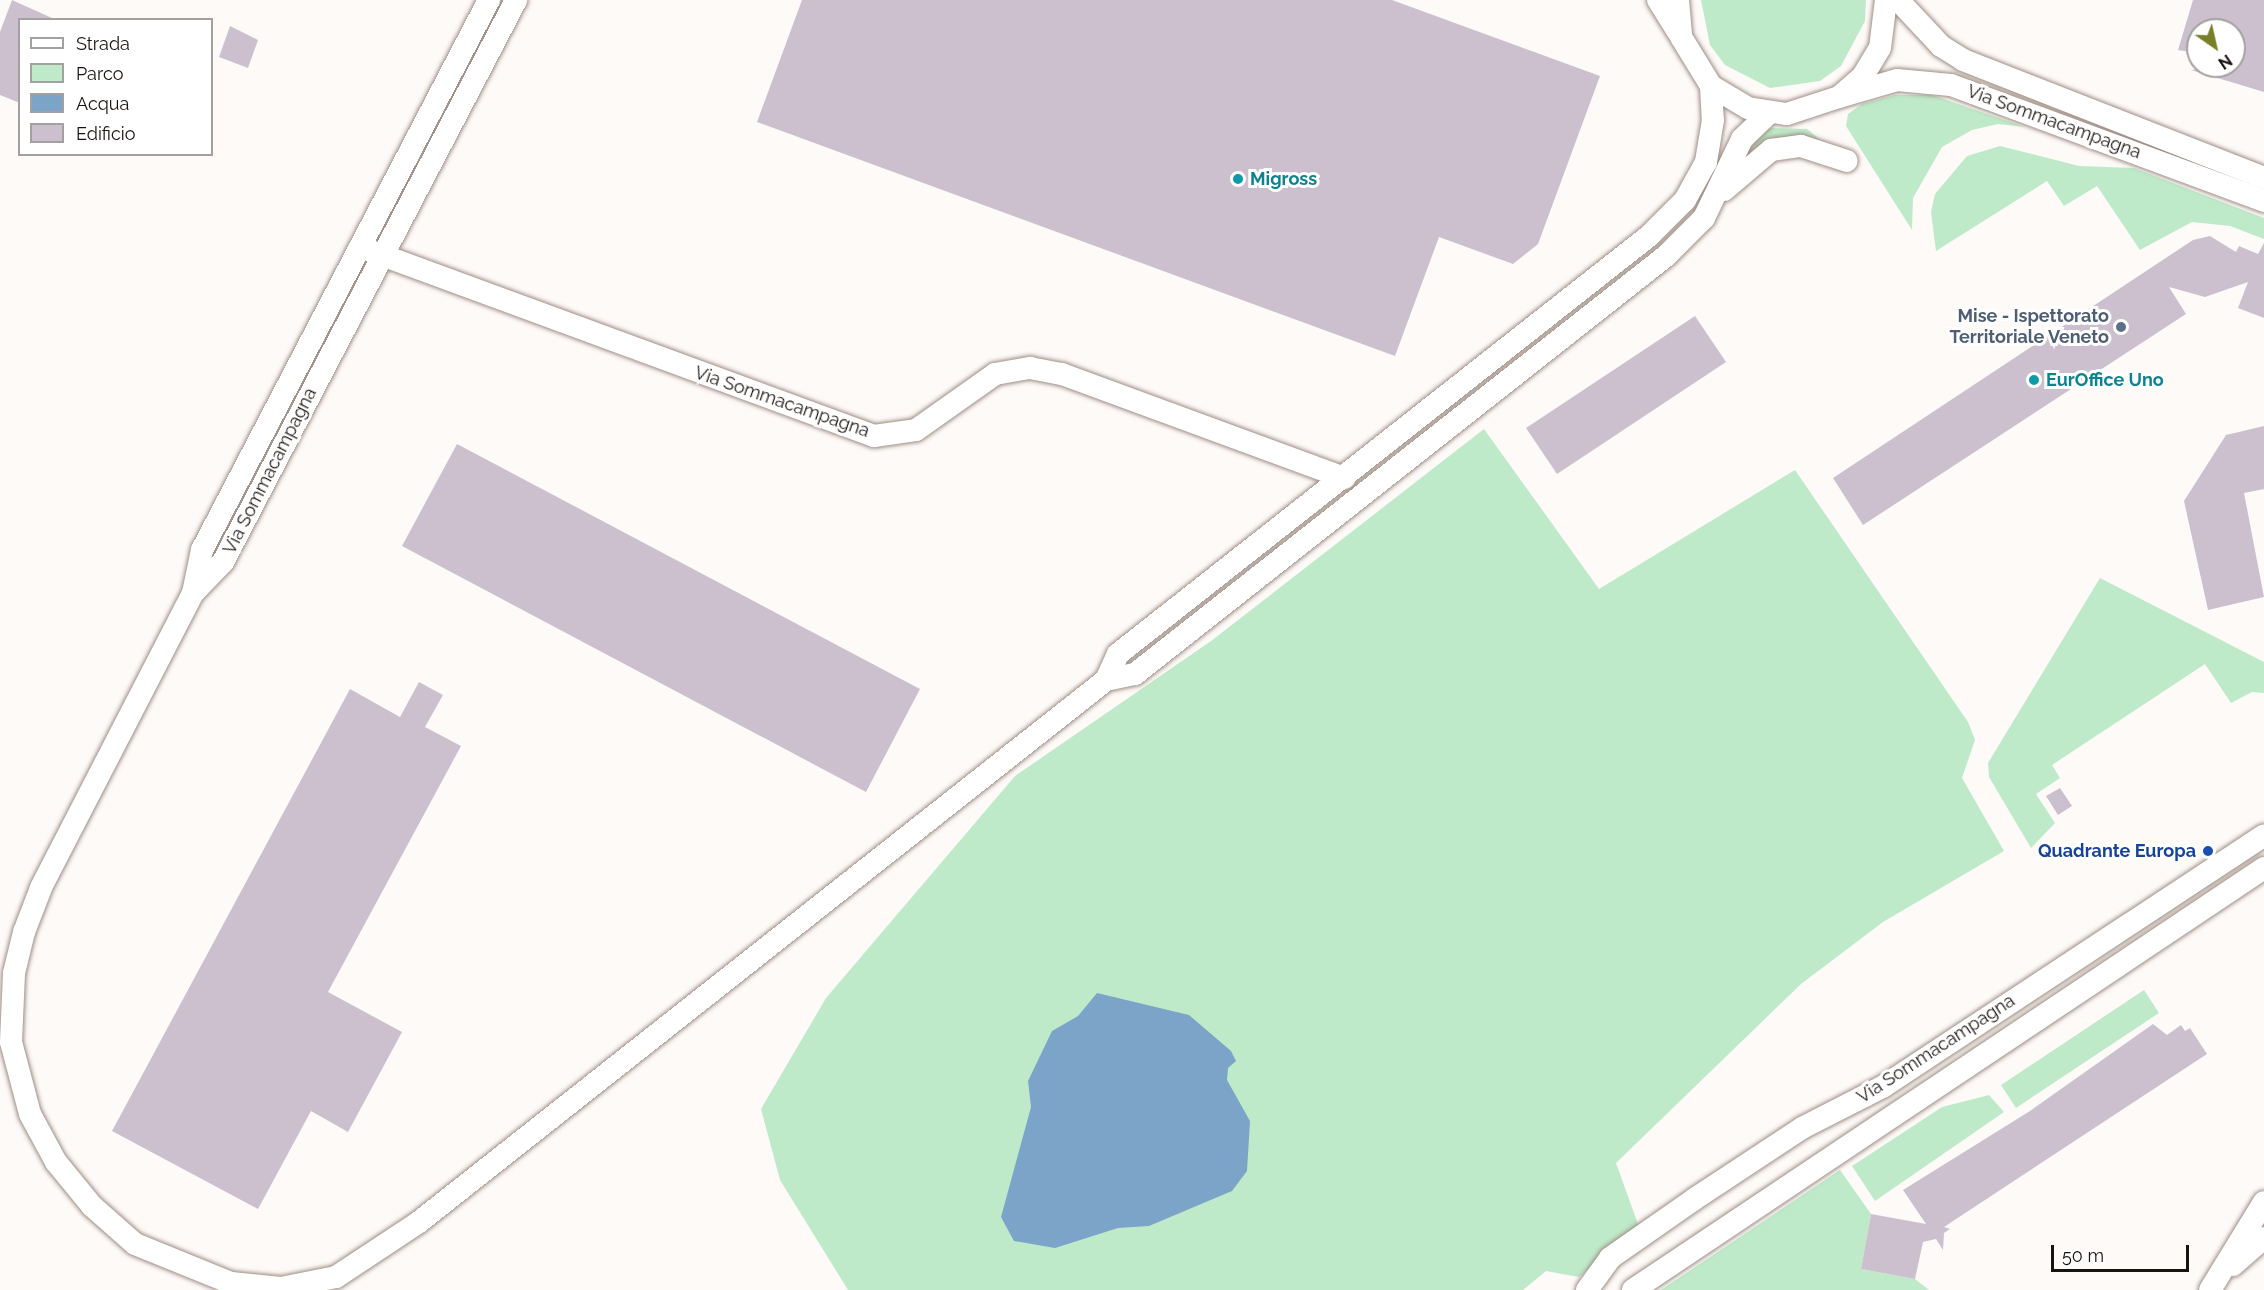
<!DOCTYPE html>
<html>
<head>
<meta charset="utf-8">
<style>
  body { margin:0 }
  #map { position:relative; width:2264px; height:1290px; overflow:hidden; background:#fefaf8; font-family:Raleway,sans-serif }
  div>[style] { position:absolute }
  .green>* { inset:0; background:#beeac9 }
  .water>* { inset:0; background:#7ba4c8 }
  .building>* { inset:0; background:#ccc0ce }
  .roads { filter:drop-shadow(0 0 2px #9e8e84) drop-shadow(0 0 2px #9e8e84) }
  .minor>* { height:22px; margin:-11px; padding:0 11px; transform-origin:11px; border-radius:11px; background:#fff }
  .dots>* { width:16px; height:16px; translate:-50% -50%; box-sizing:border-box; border:3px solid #fff; border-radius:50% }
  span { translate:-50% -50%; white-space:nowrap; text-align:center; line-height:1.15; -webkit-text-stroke:6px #fff; paint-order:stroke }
  .street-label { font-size:18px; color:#191310 }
  .culture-label { font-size:18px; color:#0d838f; font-weight:700 }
  .left { translate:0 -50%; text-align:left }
  .service-label { font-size:18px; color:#4e5e75; font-weight:700 }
  .right { translate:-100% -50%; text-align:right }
  .transit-label { font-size:18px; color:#164399; font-weight:700 }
  .legend { position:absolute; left:18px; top:18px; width:195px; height:138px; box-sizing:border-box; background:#fff; border:2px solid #a3a19f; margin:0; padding:8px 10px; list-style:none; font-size:18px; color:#191310 }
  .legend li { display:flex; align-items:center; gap:12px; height:30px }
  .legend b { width:30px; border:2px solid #a3a19f }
  .north { position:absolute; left:2186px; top:18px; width:60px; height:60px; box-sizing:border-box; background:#fff; border:2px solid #a3a19f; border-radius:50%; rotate:146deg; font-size:16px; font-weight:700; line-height:24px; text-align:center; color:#191310 }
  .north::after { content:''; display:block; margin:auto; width:21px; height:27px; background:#797f29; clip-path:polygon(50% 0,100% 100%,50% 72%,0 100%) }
  .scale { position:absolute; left:2051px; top:1245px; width:138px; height:27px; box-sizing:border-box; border:3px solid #191310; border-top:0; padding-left:8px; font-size:18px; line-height:21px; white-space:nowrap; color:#191310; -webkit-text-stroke:4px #fff; paint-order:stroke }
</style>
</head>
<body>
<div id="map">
  <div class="green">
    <div style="clip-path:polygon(1701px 0,1866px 0,1865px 21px,1841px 66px,1820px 81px,1770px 88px,1725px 65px,1710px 45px)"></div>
    <div style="clip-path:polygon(1895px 95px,1932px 95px,2025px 127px,1998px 124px,1972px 130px,1942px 147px,1913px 198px,1912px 230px,1846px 126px,1848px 114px,1862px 104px)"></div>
    <div style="clip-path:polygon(1771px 128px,1807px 129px,1830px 148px,1739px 169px,1760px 131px)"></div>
    <div style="clip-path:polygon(2000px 146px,2079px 166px,2134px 168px,2264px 218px,2264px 239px,2230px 226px,2192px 222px,2140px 250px,2097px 186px,2064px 206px,2047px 181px,1936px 251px,1931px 212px,1935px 194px,1967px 156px)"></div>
    <div style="clip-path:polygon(1484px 429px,1599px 589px,1795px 470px,1968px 722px,1975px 740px,1962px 778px,2004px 851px,1883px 922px,1801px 984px,1616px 1163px,1639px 1227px,1579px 1277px,1546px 1271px,1523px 1290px,848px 1290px,780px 1180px,761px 1109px,826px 998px,1015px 776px,1211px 641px)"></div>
    <div style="clip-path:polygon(2100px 578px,2264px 662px,2264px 693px,2252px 692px,2231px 703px,2205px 664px,2052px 765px,2060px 778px,2036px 794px,2055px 823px,2031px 848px,1989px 777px,1988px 763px)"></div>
    <div style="clip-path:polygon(2144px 990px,2159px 1013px,2016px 1108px,2001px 1085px)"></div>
    <div style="clip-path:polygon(1989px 1095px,2004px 1112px,1875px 1201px,1852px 1166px,1942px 1107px)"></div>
    <div style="clip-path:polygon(1840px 1170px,1871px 1214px,1861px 1269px,1915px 1279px,1929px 1290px,1661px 1290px)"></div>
  </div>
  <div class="water">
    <div style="clip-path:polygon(1097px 993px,1189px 1015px,1231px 1051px,1236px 1061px,1228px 1068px,1227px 1080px,1250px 1121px,1247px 1171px,1232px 1191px,1149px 1226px,1118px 1228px,1055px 1248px,1014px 1241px,1001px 1217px,1031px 1107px,1028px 1081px,1052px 1031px,1078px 1016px)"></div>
  </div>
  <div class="building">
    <div style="clip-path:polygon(12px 0,52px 18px,20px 20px,20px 103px,0 95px,0 32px)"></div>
    <div style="clip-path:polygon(802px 0,1392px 0,1600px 76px,1538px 244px,1513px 264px,1439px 237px,1395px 356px,757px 122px)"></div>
    <div style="clip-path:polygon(2193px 0,2264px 0,2264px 92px,2191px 70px,2234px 66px,2234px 30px,2198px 30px,2198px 53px,2178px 50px)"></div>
    <div style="clip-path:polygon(230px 26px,258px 40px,248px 68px,219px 57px)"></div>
    <div style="clip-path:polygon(2210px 236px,2236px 252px,2239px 246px,2258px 254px,2264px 243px,2264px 318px,2238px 308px,2248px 282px,2205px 297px,2169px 287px,2186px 314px,1863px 525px,1833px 478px,2193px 240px)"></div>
    <div style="clip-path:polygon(1695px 316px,1726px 362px,1557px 474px,1526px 428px)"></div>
    <div style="clip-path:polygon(2264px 426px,2264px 489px,2244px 493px,2264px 597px,2208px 610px,2184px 501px,2226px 435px)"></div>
    <div style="clip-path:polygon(457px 444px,920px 689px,866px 792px,402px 546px)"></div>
    <div style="clip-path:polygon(419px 682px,443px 695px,425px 727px,461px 746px,328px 992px,402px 1032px,348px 1132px,311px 1111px,258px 1209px,112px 1131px,350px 689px,400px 717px)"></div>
    <div style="clip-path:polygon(2060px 788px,2072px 806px,2058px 815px,2046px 796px)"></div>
    <div style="clip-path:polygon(2153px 1024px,2167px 1035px,2181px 1025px,2185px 1031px,2190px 1028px,2207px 1054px,1944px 1227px,1950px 1229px,1944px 1233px,1943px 1250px,1936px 1239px,1923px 1242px,1915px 1279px,1861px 1269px,1871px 1214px,1926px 1224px,1903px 1190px,2030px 1111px)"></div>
  </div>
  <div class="roads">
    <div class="minor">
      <div style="left:489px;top:0;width:620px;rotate:117.56deg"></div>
      <div style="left:202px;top:550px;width:44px;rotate:101.8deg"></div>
      <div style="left:193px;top:593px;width:332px;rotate:117.3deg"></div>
      <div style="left:41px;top:888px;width:47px;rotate:111.1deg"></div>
      <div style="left:24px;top:932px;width:42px;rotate:103.7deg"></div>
      <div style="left:14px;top:973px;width:69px;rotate:92.5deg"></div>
      <div style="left:11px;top:1042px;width:74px;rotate:75.2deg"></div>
      <div style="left:30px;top:1114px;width:55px;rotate:61.6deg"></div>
      <div style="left:56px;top:1162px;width:57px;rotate:50.7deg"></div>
      <div style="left:92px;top:1206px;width:57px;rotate:41.5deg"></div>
      <div style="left:135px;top:1244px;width:104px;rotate:22.1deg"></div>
      <div style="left:231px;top:1283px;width:50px;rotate:5.7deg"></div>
      <div style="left:281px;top:1288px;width:56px;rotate:-11.3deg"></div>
      <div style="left:336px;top:1277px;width:100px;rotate:-33.5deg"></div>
      <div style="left:419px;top:1222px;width:875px;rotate:-38.27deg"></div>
      <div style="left:1658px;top:0;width:38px;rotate:58deg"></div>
      <div style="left:1678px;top:0;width:37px;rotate:85deg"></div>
      <div style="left:1681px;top:37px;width:57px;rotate:58.5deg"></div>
      <div style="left:1711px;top:86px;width:43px;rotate:30.7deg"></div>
      <div style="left:1748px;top:108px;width:39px;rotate:9deg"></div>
      <div style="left:1787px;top:114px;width:55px;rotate:-18.1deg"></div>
      <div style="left:1839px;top:97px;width:32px;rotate:-41deg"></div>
      <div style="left:1863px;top:76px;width:33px;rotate:-59deg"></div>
      <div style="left:1880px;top:48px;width:48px;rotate:-82.9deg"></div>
      <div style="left:1898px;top:0;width:63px;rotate:46.9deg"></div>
      <div style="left:1941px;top:46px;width:26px;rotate:32deg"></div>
      <div style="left:1963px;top:60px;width:323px;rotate:21.4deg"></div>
      <div style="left:1711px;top:86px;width:34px;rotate:87deg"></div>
      <div style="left:1713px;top:120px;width:43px;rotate:99.5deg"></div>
      <div style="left:1706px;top:162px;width:43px;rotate:118.9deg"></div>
      <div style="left:1685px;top:200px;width:51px;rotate:135deg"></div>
      <div style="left:1649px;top:236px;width:676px;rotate:141.79deg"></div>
      <div style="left:1118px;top:654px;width:29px;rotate:115deg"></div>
      <div style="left:1106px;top:680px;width:30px;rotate:-12deg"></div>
      <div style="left:1135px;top:674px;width:676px;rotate:-38.21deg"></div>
      <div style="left:1666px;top:256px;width:54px;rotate:-45deg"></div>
      <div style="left:1704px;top:218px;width:88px;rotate:-64.3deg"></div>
      <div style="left:1742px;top:139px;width:37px;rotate:-44deg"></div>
      <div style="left:1839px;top:97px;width:60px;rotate:-16.3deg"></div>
      <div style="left:1897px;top:80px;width:54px;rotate:5.3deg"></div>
      <div style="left:1951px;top:85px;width:334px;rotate:20.3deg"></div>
      <div style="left:1724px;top:190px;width:62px;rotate:-40.4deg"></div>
      <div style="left:1771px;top:150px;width:30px;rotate:-8deg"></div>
      <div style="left:1801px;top:146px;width:48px;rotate:18.1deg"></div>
      <div style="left:360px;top:247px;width:548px;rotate:20.19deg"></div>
      <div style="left:874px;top:436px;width:42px;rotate:-8.1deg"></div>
      <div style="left:916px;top:430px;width:97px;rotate:-35.3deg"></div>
      <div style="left:995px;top:374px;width:36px;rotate:-10deg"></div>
      <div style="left:1030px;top:368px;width:33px;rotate:11deg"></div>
      <div style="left:1062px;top:374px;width:301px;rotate:20.2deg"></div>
      <div style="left:193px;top:593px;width:43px;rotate:-45.9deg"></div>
      <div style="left:223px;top:562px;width:634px;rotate:-62.46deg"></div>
      <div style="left:2233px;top:1265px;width:41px;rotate:-41.1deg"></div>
      <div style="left:1587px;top:1290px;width:39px;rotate:-54deg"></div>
      <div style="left:1610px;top:1258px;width:101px;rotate:-34.9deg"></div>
      <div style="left:1693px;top:1200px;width:131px;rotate:-33.4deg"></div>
      <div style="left:1802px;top:1128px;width:92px;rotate:-27.1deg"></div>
      <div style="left:1884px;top:1086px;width:455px;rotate:-33.4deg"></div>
      <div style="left:1633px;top:1290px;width:759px;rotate:-33.77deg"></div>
      <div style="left:2210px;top:1290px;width:103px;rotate:-58.5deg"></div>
    </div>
  </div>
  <div class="dots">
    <div style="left:1238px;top:179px;background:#0f9aa8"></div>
    <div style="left:2121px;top:327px;background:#5c6f8a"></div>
    <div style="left:2034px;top:380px;background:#0f9aa8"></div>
    <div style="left:2208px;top:851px;background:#1a4fb4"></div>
  </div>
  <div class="street-label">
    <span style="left:2054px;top:122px;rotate:20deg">Via Sommacampagna</span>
    <span style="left:782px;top:402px;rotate:19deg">Via Sommacampagna</span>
    <span style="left:270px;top:471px;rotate:-63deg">Via Sommacampagna</span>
    <span style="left:1936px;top:1049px;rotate:-33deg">Via Sommacampagna</span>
  </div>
  <div class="culture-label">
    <span class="left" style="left:1250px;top:179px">Migross</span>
    <span class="left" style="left:2046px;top:380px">EurOffice Uno</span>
  </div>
  <div class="service-label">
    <span class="right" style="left:2109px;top:327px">Mise - Ispettorato<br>Territoriale Veneto</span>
  </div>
  <div class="transit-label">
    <span class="right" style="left:2196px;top:851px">Quadrante Europa</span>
  </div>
  <ul class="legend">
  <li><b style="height:8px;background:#fff"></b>Strada</li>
  <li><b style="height:16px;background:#beeac9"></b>Parco</li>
  <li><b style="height:16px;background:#7ba4c8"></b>Acqua</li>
  <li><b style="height:16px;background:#ccc0ce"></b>Edificio</li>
  </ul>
  <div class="north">N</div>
  <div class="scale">50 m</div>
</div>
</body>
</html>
